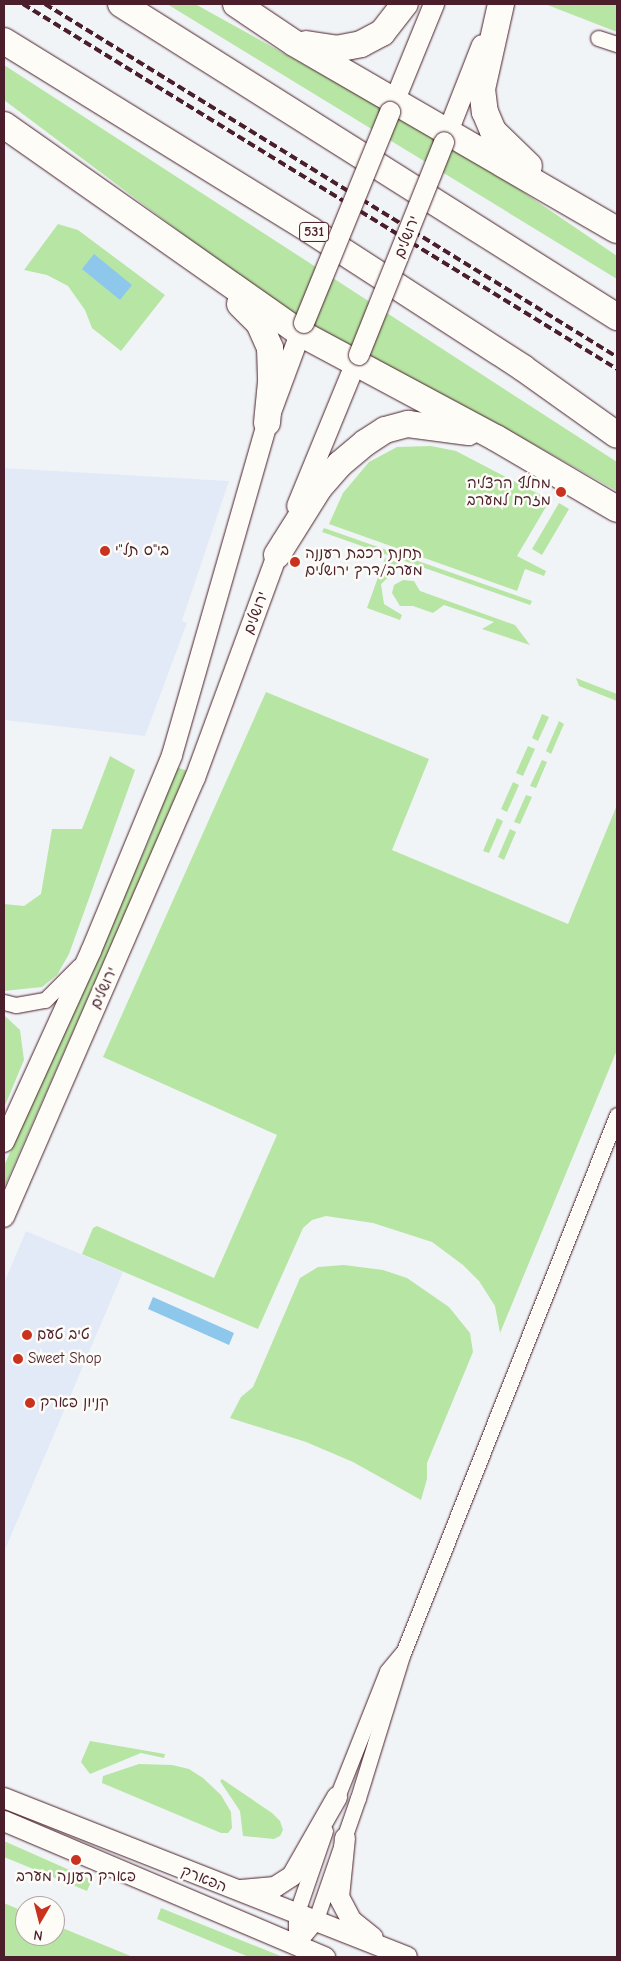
<!DOCTYPE html>
<html>
<head>
<meta charset="utf-8">
<style>
  body { margin:0 }
  #map { position:relative; width:621px; height:1961px; overflow:hidden; background:#f1f4f7; font-family:"Comic Neue","Playpen Sans Hebrew",sans-serif }
  div>[style] { position:absolute }
  .built>* { inset:0; background:#e3eaf7 }
  .green>* { inset:0; background:#b7e5a4 }
  .water>* { inset:0; background:#8dc7ec }
  .roads { filter:drop-shadow(0 0 1px #4a1f2b) drop-shadow(0 0 1px #4a1f2b) }
  .street>* { height:15px; margin:-7.5px; padding:0 7.5px; transform-origin:7.5px; border-radius:7.5px; background:#fdfcf7 }
  .secondary>* { height:20px; margin:-10px; padding:0 10px; transform-origin:10px; border-radius:10px; background:#fdfcf7 }
  .highway>* { height:26px; margin:-13px; padding:0 13px; transform-origin:13px; border-radius:13px; background:#fdfcf7 }
  .rail>* { height:4px; margin-top:-2px; transform-origin:0; background:repeating-linear-gradient(90deg,#4a1f2b 0 8px,transparent 0 12px) }
  .bridges { filter:drop-shadow(0 0 1px #4a1f2b) drop-shadow(0 0 1px #4a1f2b) }
  .secondary-bridge>* { height:20px; margin:-10px; padding:0 10px; transform-origin:10px; border-radius:10px; background:#fdfcf7 }
  .dots>* { width:14px; height:14px; translate:-50% -50%; box-sizing:border-box; border:2px solid #fdfcf7; border-radius:50% }
  span { translate:-50% -50%; white-space:nowrap; text-align:center; line-height:1.15; -webkit-text-stroke:5px #fdfcf7; paint-order:stroke }
  .shield-label span { padding:1px 4px; background:#fdfcf7; border:1px solid; border-radius:4px; -webkit-text-stroke-width:0 }
  .shield-label { font-size:14px; color:#4a1f2b; font-weight:700 }
  .street-label { font-size:15px; color:#4a1f2b }
  .poi-label { font-size:15px; color:#4a1f2b }
  .right { translate:-100% -50%; text-align:right }
  .left { translate:0 -50%; text-align:left }
  .frame { position:absolute; inset:0; border:5px solid #4a1f2b; pointer-events:none }
  .north { position:absolute; left:15px; top:1896px; width:50px; height:50px; box-sizing:border-box; background:#fdfcf7; border:1px solid #b5a4a5; border-radius:50%; rotate:188deg; font-size:14px; font-weight:700; line-height:20px; text-align:center; color:#4a1f2b }
  .north::after { content:''; display:block; margin:auto; width:18px; height:22px; background:#c8321e; clip-path:polygon(50% 0,100% 100%,50% 72%,0 100%) }
</style>
</head>
<body>
<div id="map">
  <div class="built">
    <div style="clip-path:polygon(4px 468px,229px 481px,182px 621px,187px 623px,145px 736px,4px 720px)"></div>
    <div style="clip-path:polygon(26px 1231px,123px 1272px,4px 1552px,4px 1283px)"></div>
  </div>
  <div class="green">
    <div style="clip-path:polygon(167px 4px,195px 4px,476px 160px,617px 256px,617px 279px)"></div>
    <div style="clip-path:polygon(545px 4px,617px 4px,617px 32px)"></div>
    <div style="clip-path:polygon(4px 65px,617px 462px,617px 491px,510px 431px,399px 378px,275px 303px,4px 100px)"></div>
    <div style="clip-path:polygon(58px 224px,78px 230px,165px 295px,121px 351px,92px 328px,85px 310px,68px 286px,47px 275px,24px 270px)"></div>
    <div style="clip-path:polygon(431px 446px,456px 451px,550px 500px,517px 556px,546px 571px,544px 576px,525px 569px,517px 591px,329px 524px,343px 493px,369px 462px,397px 447px)"></div>
    <div style="clip-path:polygon(559px 503px,569px 509px,542px 555px,532px 549px)"></div>
    <div style="clip-path:polygon(324px 528px,532px 601px,530px 605px,322px 532px)"></div>
    <div style="clip-path:polygon(385px 558px,418px 570px,396px 570px,381px 584px,384px 604px,402px 615px,400px 620px,367px 608px)"></div>
    <div style="clip-path:polygon(403px 580px,414px 581px,420px 591px,515px 625px,530px 645px,482px 629px,494px 622px,444px 605px,433px 613px,413px 606px,400px 606px,392px 593px,394px 585px)"></div>
    <div style="clip-path:polygon(576px 678px,617px 694px,617px 701px,579px 686px)"></div>
    <div style="clip-path:polygon(266px 692px,429px 759px,392px 850px,568px 924px,617px 805px,617px 1050px,500px 1333px,495px 1306px,479px 1281px,463px 1265px,432px 1242px,373px 1223px,326px 1216px,312px 1220px,303px 1228px,258px 1329px,82px 1254px,93px 1228px,97px 1226px,214px 1278px,277px 1135px,103px 1057px)"></div>
    <div style="clip-path:polygon(542px 714px,549px 717px,538px 741px,532px 738px)"></div>
    <div style="clip-path:polygon(559px 721px,564px 724px,551px 754px,546px 751px)"></div>
    <div style="clip-path:polygon(528px 746px,535px 749px,523px 776px,516px 773px)"></div>
    <div style="clip-path:polygon(110px 756px,135px 770px,69px 954px,57px 975px,42px 987px,4px 991px,4px 904px,24px 906px,41px 894px,52px 829px,82px 829px)"></div>
    <div style="clip-path:polygon(542px 760px,547px 762px,536px 788px,530px 786px)"></div>
    <div style="clip-path:polygon(176px 767px,188px 771px,4px 1188px,4px 1166px,149px 840px)"></div>
    <div style="clip-path:polygon(513px 782px,519px 785px,507px 812px,501px 809px)"></div>
    <div style="clip-path:polygon(526px 795px,532px 797px,520px 824px,514px 822px)"></div>
    <div style="clip-path:polygon(497px 818px,503px 821px,489px 853px,483px 851px)"></div>
    <div style="clip-path:polygon(510px 829px,516px 832px,504px 860px,498px 857px)"></div>
    <div style="clip-path:polygon(4px 1015px,20px 1030px,24px 1060px,4px 1108px)"></div>
    <div style="clip-path:polygon(344px 1265px,383px 1270px,407px 1278px,449px 1307px,470px 1333px,473px 1352px,427px 1463px,427px 1479px,421px 1500px,353px 1462px,306px 1442px,230px 1418px,241px 1397px,253px 1387px,300px 1278px,318px 1267px)"></div>
    <div style="clip-path:polygon(90px 1741px,165px 1754px,164px 1758px,141px 1753px,90px 1774px,81px 1762px)"></div>
    <div style="clip-path:polygon(139px 1764px,172px 1765px,189px 1769px,203px 1778px,221px 1795px,231px 1812px,232px 1828px,228px 1833px,221px 1833px,102px 1783px,103px 1776px)"></div>
    <div style="clip-path:polygon(222px 1779px,272px 1813px,280px 1821px,283px 1830px,280px 1836px,274px 1839px,243px 1836px,240px 1811px,220px 1781px)"></div>
    <div style="clip-path:polygon(4px 1841px,92px 1880px,87px 1891px,4px 1857px)"></div>
    <div style="clip-path:polygon(4px 1903px,25px 1912px,25px 1936px,55px 1936px,55px 1925px,133px 1957px,4px 1957px)"></div>
    <div style="clip-path:polygon(161px 1908px,283px 1957px,249px 1957px,157px 1919px)"></div>
  </div>
  <div class="water">
    <div style="clip-path:polygon(94px 254px,132px 285px,120px 300px,82px 269px)"></div>
    <div style="clip-path:polygon(153px 1297px,234px 1333px,229px 1345px,148px 1309px)"></div>
  </div>
  <div class="roads">
    <div class="street">
      <div style="left:598px;top:38px;width:20px;rotate:18deg"></div>
      <div style="left:4px;top:1002px;width:12px;rotate:14deg"></div>
      <div style="left:16px;top:1005px;width:29px;rotate:-10deg"></div>
      <div style="left:45px;top:1000px;width:48px;rotate:-45deg"></div>
      <div style="left:333px;top:1807px;width:146px;rotate:-68.3deg"></div>
      <div style="left:387px;top:1671px;width:23px;rotate:-50deg"></div>
      <div style="left:296px;top:1945px;width:30px;rotate:-50deg"></div>
      <div style="left:315px;top:1922px;width:131px;rotate:-70.9deg"></div>
      <div style="left:358px;top:1798px;width:152px;rotate:-72.8deg"></div>
      <div style="left:403px;top:1653px;width:579px;rotate:-68.31deg"></div>
      <div style="left:296px;top:1945px;width:30px;rotate:-90deg"></div>
      <div style="left:296px;top:1915px;width:89px;rotate:-71deg"></div>
    </div>
    <div class="secondary">
      <div style="left:390px;top:112px;width:117px;rotate:-67.8deg"></div>
      <div style="left:444px;top:142px;width:104px;rotate:-68.6deg"></div>
      <div style="left:297px;top:506px;width:163px;rotate:-67.7deg"></div>
      <div style="left:4px;top:1142px;width:210px;rotate:-65.5deg"></div>
      <div style="left:91px;top:951px;width:212px;rotate:-67.5deg"></div>
      <div style="left:172px;top:755px;width:345px;rotate:-74deg"></div>
      <div style="left:267px;top:423px;width:107px;rotate:-69.7deg"></div>
      <div style="left:4px;top:1217px;width:479px;rotate:-66.5deg"></div>
      <div style="left:195px;top:778px;width:252px;rotate:-69.8deg"></div>
      <div style="left:4px;top:1798px;width:433px;rotate:21.5deg"></div>
      <div style="left:4px;top:1821px;width:349px;rotate:23deg"></div>
      <div style="left:345px;top:1838px;width:59px;rotate:95.8deg"></div>
      <div style="left:339px;top:1897px;width:26px;rotate:62deg"></div>
      <div style="left:351px;top:1920px;width:28px;rotate:39deg"></div>
      <div style="left:241px;top:1890px;width:34px;rotate:-5deg"></div>
      <div style="left:275px;top:1887px;width:20px;rotate:-33deg"></div>
      <div style="left:292px;top:1876px;width:91px;rotate:-60.3deg"></div>
    </div>
    <div class="highway">
      <div style="left:121px;top:4px;width:587px;rotate:32.25deg"></div>
      <div style="left:236px;top:4px;width:70px;rotate:33.9deg"></div>
      <div style="left:294px;top:43px;width:373px;rotate:30.1deg"></div>
      <div style="left:501px;top:4px;width:87px;rotate:102.6deg"></div>
      <div style="left:482px;top:89px;width:23px;rotate:83deg"></div>
      <div style="left:485px;top:112px;width:21px;rotate:67deg"></div>
      <div style="left:493px;top:131px;width:50px;rotate:44.2deg"></div>
      <div style="left:4px;top:41px;width:360px;rotate:31.7deg"></div>
      <div style="left:310px;top:230px;width:254px;rotate:32.9deg"></div>
      <div style="left:523px;top:368px;width:115px;rotate:35.5deg"></div>
      <div style="left:306px;top:44px;width:30px;rotate:9deg"></div>
      <div style="left:336px;top:49px;width:25px;rotate:-11deg"></div>
      <div style="left:361px;top:44px;width:24px;rotate:-28deg"></div>
      <div style="left:382px;top:33px;width:37px;rotate:-52deg"></div>
      <div style="left:4px;top:125px;width:362px;rotate:35.1deg"></div>
      <div style="left:300px;top:333px;width:222px;rotate:28.2deg"></div>
      <div style="left:496px;top:438px;width:140px;rotate:30.4deg"></div>
      <div style="left:240px;top:304px;width:27px;rotate:45deg"></div>
      <div style="left:259px;top:323px;width:27px;rotate:66deg"></div>
      <div style="left:270px;top:348px;width:34px;rotate:88deg"></div>
      <div style="left:271px;top:382px;width:41px;rotate:95.6deg"></div>
      <div style="left:277px;top:555px;width:79px;rotate:-57.9deg"></div>
      <div style="left:319px;top:488px;width:32px;rotate:-49deg"></div>
      <div style="left:340px;top:464px;width:33px;rotate:-40deg"></div>
      <div style="left:365px;top:443px;width:24px;rotate:-33deg"></div>
      <div style="left:385px;top:430px;width:24px;rotate:-15deg"></div>
      <div style="left:408px;top:424px;width:61px;rotate:7.6deg"></div>
    </div>
  </div>
  <div class="rail">
    <div style="left:23px;top:4px;width:697px;rotate:31.57deg"></div>
    <div style="left:45px;top:4px;width:672px;rotate:31.68deg"></div>
  </div>
  <div class="bridges">
    <div class="secondary-bridge">
      <div style="left:304px;top:323px;width:228px;rotate:-67.8deg"></div>
      <div style="left:359px;top:355px;width:229px;rotate:-68.2deg"></div>
    </div>
  </div>
  <div class="dots">
    <div style="left:561px;top:492px;background:#c8321e"></div>
    <div style="left:105px;top:551px;background:#c8321e"></div>
    <div style="left:295px;top:562px;background:#c8321e"></div>
    <div style="left:27px;top:1335px;background:#c8321e"></div>
    <div style="left:18px;top:1359px;background:#c8321e"></div>
    <div style="left:30px;top:1403px;background:#c8321e"></div>
    <div style="left:76px;top:1860px;background:#c8321e"></div>
  </div>
  <div class="shield-label">
    <span style="left:314px;top:232px">531</span>
  </div>
  <div class="street-label">
    <span style="left:407px;top:237px;rotate:-69deg">ירושלים</span>
    <span style="left:256px;top:613px;rotate:-70deg">ירושלים</span>
    <span style="left:104px;top:988px;rotate:-66deg">ירושלים</span>
    <span style="left:204px;top:1879px;rotate:22deg">הפארק</span>
  </div>
  <div class="poi-label">
    <span class="right" style="left:551px;top:492px">מחלף הרצליה<br>מזרח למערב</span>
    <span class="left" style="left:115px;top:551px">בי"ס תל"י</span>
    <span class="left" style="left:305px;top:562px">תחנת רכבת רעננה<br>מערב/דרך ירושלים</span>
    <span class="left" style="left:37px;top:1335px">טיב טעם</span>
    <span class="left" style="left:28px;top:1359px">Sweet Shop</span>
    <span class="left" style="left:40px;top:1403px">קניון פארק</span>
    <span style="left:76px;top:1877px">פארק רעננה מערב</span>
  </div>
  <div class="frame"></div>
  <div class="north">N</div>
</div>
</body>
</html>
